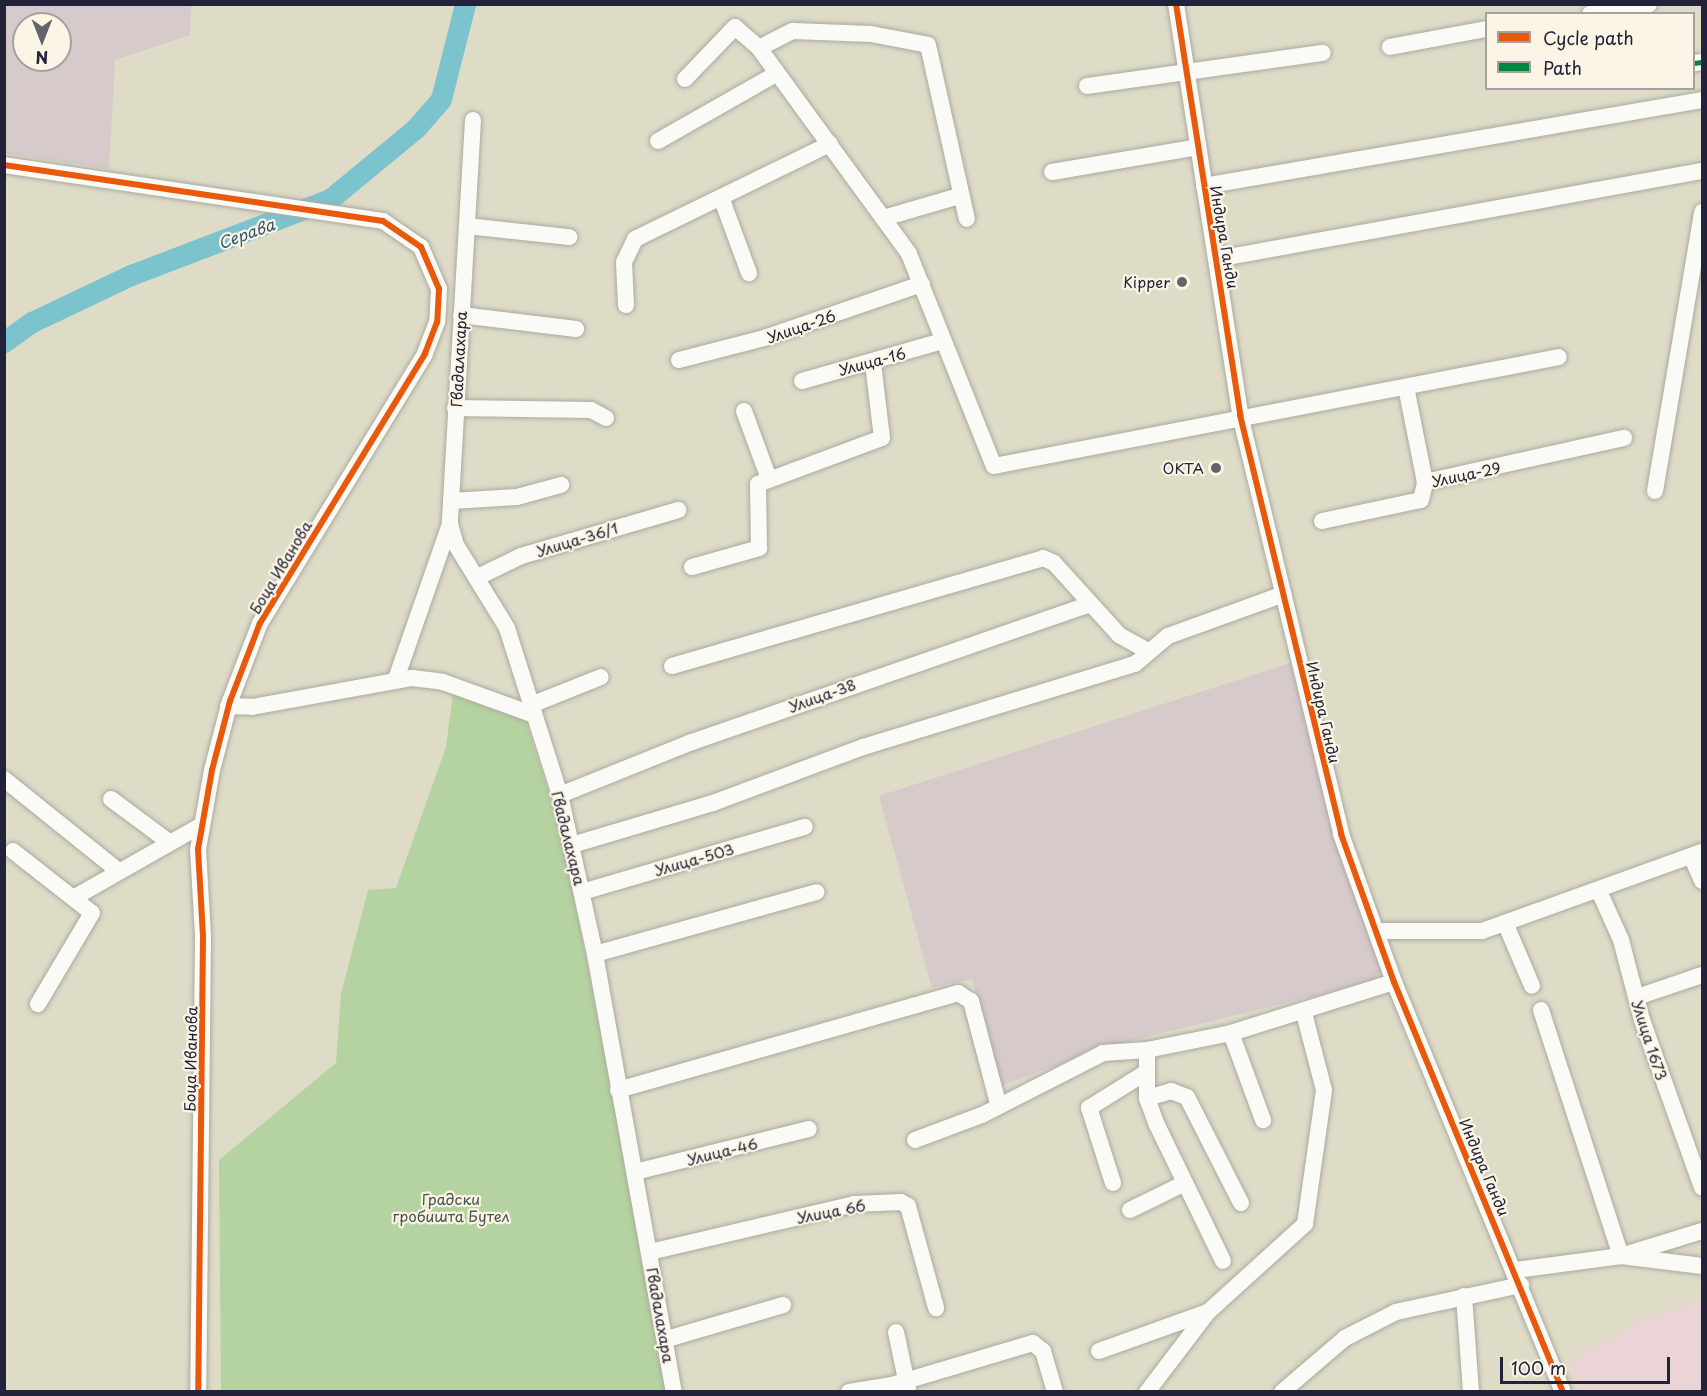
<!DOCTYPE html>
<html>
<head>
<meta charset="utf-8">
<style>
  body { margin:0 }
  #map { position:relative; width:1707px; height:1396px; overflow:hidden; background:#dedbc7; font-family:"Playpen Sans",sans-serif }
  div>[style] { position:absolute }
  .built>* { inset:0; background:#ead4d5 }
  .industrial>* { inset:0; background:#d6cacb }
  .green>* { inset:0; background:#b4d3a0 }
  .river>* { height:21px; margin:-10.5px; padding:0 10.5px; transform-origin:10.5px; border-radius:10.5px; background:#7bc3cd }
  .roads { filter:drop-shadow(0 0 2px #abaa9f) drop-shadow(0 0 2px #abaa9f) }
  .minor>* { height:16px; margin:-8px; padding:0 8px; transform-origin:8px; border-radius:8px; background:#fafaf7 }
  .quiet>* { height:4.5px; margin-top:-2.25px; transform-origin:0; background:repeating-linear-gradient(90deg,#00873e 0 9px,transparent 0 13.5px) }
  .cycleway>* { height:6px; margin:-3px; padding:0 3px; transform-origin:3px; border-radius:3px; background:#e8590c }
  .dots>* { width:16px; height:16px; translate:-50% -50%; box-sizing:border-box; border:3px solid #fcf5e5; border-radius:50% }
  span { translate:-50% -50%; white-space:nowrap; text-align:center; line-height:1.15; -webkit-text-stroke:4.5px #fcf5e5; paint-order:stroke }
  .street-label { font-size:15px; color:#22223b }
  .poi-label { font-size:15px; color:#22223b }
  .right { translate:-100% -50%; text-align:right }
  .park-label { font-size:15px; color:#445550 }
  .water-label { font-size:16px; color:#32576f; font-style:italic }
  .frame { position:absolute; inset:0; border:6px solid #22223b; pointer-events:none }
  .legend { position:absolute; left:1485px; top:12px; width:210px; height:78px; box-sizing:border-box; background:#fcf5e5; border:2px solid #a5a1a1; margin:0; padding:8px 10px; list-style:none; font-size:18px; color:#22223b }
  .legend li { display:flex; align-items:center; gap:12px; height:30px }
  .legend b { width:30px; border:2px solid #a5a1a1 }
  .north { position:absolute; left:12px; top:12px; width:60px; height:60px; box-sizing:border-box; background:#fcf5e5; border:2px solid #a5a1a1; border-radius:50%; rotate:180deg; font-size:16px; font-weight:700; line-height:24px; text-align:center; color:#22223b }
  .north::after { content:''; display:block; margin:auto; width:21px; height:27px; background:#64636c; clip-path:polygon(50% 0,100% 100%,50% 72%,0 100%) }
  .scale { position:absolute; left:1500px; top:1357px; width:170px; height:27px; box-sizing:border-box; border:3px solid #22223b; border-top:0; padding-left:8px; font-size:18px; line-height:21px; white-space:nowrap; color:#22223b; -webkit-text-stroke:4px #fcf5e5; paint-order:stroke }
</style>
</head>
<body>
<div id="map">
  <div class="built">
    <div style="clip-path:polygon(1702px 1300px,1702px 1391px,1579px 1391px,1568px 1363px,1639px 1321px)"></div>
  </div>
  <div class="industrial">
    <div style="clip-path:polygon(evenodd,4px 5px,191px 5px,190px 35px,115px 60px,109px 169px,5px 153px,4px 5px,24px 24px,60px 24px,60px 60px,24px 60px,24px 24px)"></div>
    <div style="clip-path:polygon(1296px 661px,1384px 969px,1372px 982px,1117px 1044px,1002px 1085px,972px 979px,932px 988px,879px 796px)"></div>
  </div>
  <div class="green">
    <div style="clip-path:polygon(453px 693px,525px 719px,561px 832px,671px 1391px,221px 1391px,219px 1160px,336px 1063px,341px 994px,368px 890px,396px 888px,446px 747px)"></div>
  </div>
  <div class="river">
    <div style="left:4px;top:342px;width:34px;rotate:-36deg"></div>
    <div style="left:32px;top:322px;width:110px;rotate:-25.4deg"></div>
    <div style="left:131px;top:275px;width:213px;rotate:-20.9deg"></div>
    <div style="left:330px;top:199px;width:112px;rotate:-39.5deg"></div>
    <div style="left:416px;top:128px;width:38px;rotate:-49deg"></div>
    <div style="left:441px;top:99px;width:98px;rotate:-75.8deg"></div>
  </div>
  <div class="roads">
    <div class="minor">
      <div style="left:1176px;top:4px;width:416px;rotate:81.1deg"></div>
      <div style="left:1240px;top:415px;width:431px;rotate:76.4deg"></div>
      <div style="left:1341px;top:834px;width:157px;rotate:70.3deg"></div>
      <div style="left:1394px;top:982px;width:443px;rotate:67.6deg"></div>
      <div style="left:1590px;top:14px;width:60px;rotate:-9.6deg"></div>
      <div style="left:1390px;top:47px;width:98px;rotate:-10.6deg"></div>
      <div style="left:759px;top:48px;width:38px;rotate:-27deg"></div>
      <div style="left:793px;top:31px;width:78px;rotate:2.2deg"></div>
      <div style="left:871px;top:34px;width:58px;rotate:10.9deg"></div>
      <div style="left:928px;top:45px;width:178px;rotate:77.4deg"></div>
      <div style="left:1694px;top:63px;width:8px;rotate:-7deg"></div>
      <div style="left:685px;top:79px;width:72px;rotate:-46.1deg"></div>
      <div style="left:735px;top:27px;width:32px;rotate:41deg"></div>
      <div style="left:759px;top:48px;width:255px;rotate:53.9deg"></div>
      <div style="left:909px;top:254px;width:228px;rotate:68.2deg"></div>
      <div style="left:994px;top:466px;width:575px;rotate:-10.92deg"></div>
      <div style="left:1087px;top:86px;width:238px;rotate:-8deg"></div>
      <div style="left:473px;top:120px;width:405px;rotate:93.3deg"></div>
      <div style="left:450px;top:524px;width:22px;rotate:74deg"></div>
      <div style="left:456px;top:545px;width:97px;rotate:58.4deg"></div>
      <div style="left:507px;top:628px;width:175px;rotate:72.4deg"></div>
      <div style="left:560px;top:795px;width:163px;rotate:77.6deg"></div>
      <div style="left:595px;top:954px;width:445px;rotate:79.8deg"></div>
      <div style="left:658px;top:141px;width:136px;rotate:-29.6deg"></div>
      <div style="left:4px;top:165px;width:383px;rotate:8.4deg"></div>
      <div style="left:383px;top:221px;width:46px;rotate:34.4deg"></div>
      <div style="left:421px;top:247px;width:46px;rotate:66.8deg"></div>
      <div style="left:439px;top:289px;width:33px;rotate:93deg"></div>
      <div style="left:437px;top:322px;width:34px;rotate:111deg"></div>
      <div style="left:425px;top:354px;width:316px;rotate:121.5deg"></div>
      <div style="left:260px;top:623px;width:84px;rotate:111deg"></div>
      <div style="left:230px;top:701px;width:71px;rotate:104.6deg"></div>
      <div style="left:212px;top:770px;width:80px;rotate:100deg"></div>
      <div style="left:198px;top:849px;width:88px;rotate:86.7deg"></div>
      <div style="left:203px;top:937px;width:455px;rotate:90.6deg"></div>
      <div style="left:1052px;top:172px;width:148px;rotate:-9.7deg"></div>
      <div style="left:1204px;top:186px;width:505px;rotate:-9.8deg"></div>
      <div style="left:722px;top:200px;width:78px;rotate:69.7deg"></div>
      <div style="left:887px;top:217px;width:75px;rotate:-16.3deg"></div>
      <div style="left:467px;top:226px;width:103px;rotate:6.2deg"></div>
      <div style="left:1217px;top:259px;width:493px;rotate:-10.3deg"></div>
      <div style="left:626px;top:305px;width:43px;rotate:-92.7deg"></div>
      <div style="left:624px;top:262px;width:25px;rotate:-64deg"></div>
      <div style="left:635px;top:239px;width:217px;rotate:-26deg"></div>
      <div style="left:461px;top:315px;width:116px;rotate:6.9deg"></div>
      <div style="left:679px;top:360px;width:88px;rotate:-14.5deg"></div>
      <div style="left:764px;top:338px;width:167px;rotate:-18.9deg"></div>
      <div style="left:802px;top:381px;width:146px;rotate:-15.9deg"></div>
      <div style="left:1406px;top:387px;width:97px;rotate:78.7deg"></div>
      <div style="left:455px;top:408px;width:136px;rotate:0.8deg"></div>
      <div style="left:591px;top:410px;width:17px;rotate:28deg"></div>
      <div style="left:744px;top:411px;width:72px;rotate:69.8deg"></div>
      <div style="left:1655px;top:491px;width:283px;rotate:-80.4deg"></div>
      <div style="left:451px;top:501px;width:66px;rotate:-3.5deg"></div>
      <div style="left:517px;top:497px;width:46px;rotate:-15.3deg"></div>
      <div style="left:1322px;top:521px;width:101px;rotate:-12deg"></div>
      <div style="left:1421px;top:500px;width:18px;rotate:-77deg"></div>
      <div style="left:1425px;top:482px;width:204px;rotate:-12.5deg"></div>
      <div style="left:692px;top:567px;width:70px;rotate:-15.8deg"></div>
      <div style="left:759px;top:548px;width:64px;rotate:-90.9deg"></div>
      <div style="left:758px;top:484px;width:132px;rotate:-20.4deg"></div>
      <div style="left:882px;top:438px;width:75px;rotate:-96.9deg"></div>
      <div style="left:478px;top:577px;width:48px;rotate:-26deg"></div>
      <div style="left:521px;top:556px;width:164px;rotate:-16.3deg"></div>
      <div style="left:672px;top:666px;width:386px;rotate:-16.2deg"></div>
      <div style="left:1043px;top:558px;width:12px;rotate:24deg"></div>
      <div style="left:1054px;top:563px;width:97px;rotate:47.9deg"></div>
      <div style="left:1119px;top:635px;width:33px;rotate:29deg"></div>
      <div style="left:396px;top:679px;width:164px;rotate:-70.8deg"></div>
      <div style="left:531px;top:705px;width:75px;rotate:-21.8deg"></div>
      <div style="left:228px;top:706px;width:24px;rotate:2deg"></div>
      <div style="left:252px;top:707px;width:163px;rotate:-10.3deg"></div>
      <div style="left:412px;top:678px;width:31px;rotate:7deg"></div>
      <div style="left:443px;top:682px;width:97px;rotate:19.9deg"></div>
      <div style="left:4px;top:779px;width:144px;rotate:38.8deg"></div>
      <div style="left:560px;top:795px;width:142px;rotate:-21.9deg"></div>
      <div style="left:692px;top:742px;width:419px;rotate:-19.1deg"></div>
      <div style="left:111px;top:799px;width:72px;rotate:36.6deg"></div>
      <div style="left:572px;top:845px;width:147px;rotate:-16.6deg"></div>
      <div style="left:713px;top:803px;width:160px;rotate:-20.5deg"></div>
      <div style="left:863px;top:747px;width:284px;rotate:-17deg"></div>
      <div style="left:1135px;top:664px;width:43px;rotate:-40.3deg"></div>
      <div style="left:1168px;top:636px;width:123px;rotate:-19.9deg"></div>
      <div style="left:13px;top:851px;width:100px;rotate:38.1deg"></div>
      <div style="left:92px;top:913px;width:106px;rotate:120.7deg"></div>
      <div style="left:1691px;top:856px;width:27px;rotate:66deg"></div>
      <div style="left:1599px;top:891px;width:54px;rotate:65.8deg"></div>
      <div style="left:1621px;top:940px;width:83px;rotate:75.3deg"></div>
      <div style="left:1642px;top:1020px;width:178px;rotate:70.3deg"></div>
      <div style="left:582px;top:892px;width:232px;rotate:-16.3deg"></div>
      <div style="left:75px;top:897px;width:144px;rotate:-29.6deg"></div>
      <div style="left:1506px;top:925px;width:66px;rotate:66.9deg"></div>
      <div style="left:1377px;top:931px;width:105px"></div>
      <div style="left:1482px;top:931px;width:234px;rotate:-19.8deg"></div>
      <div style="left:595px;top:954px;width:230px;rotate:-15.6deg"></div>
      <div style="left:1637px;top:997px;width:69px;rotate:-18.7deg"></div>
      <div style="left:1541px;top:1010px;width:259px;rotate:72deg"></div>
      <div style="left:1621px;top:1256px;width:82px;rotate:7deg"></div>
      <div style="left:1231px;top:1033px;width:93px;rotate:69.8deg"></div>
      <div style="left:1147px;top:1050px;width:48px;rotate:90deg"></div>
      <div style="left:1147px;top:1098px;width:29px;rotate:70deg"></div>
      <div style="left:1157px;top:1125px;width:151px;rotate:64.1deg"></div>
      <div style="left:618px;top:1090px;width:354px;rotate:-15.9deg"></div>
      <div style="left:958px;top:993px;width:15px;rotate:32deg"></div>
      <div style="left:971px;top:1001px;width:106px;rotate:75.2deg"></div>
      <div style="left:1147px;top:1098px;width:25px;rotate:-16deg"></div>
      <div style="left:1171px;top:1091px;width:17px;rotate:21deg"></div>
      <div style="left:1187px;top:1097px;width:119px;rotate:63deg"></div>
      <div style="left:915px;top:1140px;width:72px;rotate:-20.5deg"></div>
      <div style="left:982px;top:1115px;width:136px;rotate:-27.1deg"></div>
      <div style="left:1103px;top:1053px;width:44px;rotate:-3.9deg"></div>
      <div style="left:1147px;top:1050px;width:86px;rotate:-11.4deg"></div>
      <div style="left:1231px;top:1033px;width:171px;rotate:-17.4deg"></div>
      <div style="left:635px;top:1172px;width:179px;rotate:-13.9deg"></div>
      <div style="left:1113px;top:1183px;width:79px;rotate:-107.7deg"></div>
      <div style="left:1089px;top:1108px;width:66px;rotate:-32deg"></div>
      <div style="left:1130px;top:1210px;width:61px;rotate:-26.1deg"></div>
      <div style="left:650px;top:1252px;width:210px;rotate:-13.2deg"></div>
      <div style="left:854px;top:1204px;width:47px;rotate:-2.4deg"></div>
      <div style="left:901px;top:1202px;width:8px;rotate:30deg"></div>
      <div style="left:908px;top:1206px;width:106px;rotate:74.6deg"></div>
      <div style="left:1516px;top:1270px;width:106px;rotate:-7.6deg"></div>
      <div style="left:1621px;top:1256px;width:85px;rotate:-17.2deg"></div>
      <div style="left:1464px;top:1296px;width:96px;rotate:85.8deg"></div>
      <div style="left:896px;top:1332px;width:58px;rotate:78.1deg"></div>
      <div style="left:667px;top:1339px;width:121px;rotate:-16.3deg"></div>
      <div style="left:1099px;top:1351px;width:116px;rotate:-19.7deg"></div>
      <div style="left:849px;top:1392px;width:44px;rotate:-9.2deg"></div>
      <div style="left:892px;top:1385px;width:147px;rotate:-16.6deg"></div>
      <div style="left:1033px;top:1343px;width:13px;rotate:39deg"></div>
      <div style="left:1043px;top:1351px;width:43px;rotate:73.7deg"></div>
      <div style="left:1147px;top:1392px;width:101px;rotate:-52.7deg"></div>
      <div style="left:1208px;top:1312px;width:131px;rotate:-42.2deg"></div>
      <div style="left:1305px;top:1224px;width:135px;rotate:-81.9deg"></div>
      <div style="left:1324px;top:1090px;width:80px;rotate:-104.6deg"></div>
      <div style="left:1282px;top:1392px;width:83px;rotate:-40.6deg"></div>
      <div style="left:1345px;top:1338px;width:57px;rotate:-27deg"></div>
      <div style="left:1396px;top:1312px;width:128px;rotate:-12.2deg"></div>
    </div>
  </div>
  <div class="quiet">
    <div style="left:1694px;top:63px;width:8px;rotate:-7deg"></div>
  </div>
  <div class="cycleway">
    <div style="left:1176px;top:4px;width:416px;rotate:81.1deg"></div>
    <div style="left:1240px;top:415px;width:431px;rotate:76.4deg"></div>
    <div style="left:1341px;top:834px;width:157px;rotate:70.3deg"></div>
    <div style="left:1394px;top:982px;width:443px;rotate:67.6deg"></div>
    <div style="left:4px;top:165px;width:383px;rotate:8.4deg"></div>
    <div style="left:383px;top:221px;width:46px;rotate:34.4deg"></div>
    <div style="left:421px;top:247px;width:46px;rotate:66.8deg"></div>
    <div style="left:439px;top:289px;width:33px;rotate:93deg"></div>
    <div style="left:437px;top:322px;width:34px;rotate:111deg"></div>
    <div style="left:425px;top:354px;width:316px;rotate:121.5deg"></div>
    <div style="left:260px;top:623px;width:84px;rotate:111deg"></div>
    <div style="left:230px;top:701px;width:71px;rotate:104.6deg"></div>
    <div style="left:212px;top:770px;width:80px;rotate:100deg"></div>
    <div style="left:198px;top:849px;width:88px;rotate:86.7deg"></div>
    <div style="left:203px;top:937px;width:455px;rotate:90.6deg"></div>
  </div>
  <div class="dots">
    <div style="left:1182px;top:282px;background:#64636c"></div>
    <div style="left:1216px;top:468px;background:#64636c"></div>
  </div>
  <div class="street-label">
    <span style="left:1225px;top:237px;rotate:80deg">Индира Ганди</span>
    <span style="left:801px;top:326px;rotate:-19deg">Улица-26</span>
    <span style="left:458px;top:359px;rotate:-87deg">Гвадалахара</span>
    <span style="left:872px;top:361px;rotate:-15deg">Улица-16</span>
    <span style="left:1466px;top:474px;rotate:-12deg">Улица-29</span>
    <span style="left:577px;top:539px;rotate:-17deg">Улица-36/1</span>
    <span style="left:280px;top:567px;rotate:-59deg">Боца Иванова</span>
    <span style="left:822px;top:695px;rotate:-20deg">Улица-38</span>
    <span style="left:1324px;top:712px;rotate:77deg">Индира Ганди</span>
    <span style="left:569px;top:838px;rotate:76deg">Гвадалахара</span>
    <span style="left:694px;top:859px;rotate:-16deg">Улица-503</span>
    <span style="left:1650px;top:1040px;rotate:72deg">Улица 1673</span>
    <span style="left:190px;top:1059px;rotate:-89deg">Боца Иванова</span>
    <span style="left:722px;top:1151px;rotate:-14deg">Улица-46</span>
    <span style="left:1485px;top:1167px;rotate:67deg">Индира Ганди</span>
    <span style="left:831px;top:1211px;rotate:-11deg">Улица 66</span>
    <span style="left:661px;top:1315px;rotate:80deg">Гвадалахара</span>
  </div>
  <div class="poi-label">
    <span class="right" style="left:1170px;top:282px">Kipper</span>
    <span class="right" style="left:1204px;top:468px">ОКТА</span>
  </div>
  <div class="park-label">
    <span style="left:451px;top:1207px">Градски<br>гробишта Бутел</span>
  </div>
  <div class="water-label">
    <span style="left:246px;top:233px;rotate:-20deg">Серава</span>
  </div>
  <div class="frame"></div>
  <ul class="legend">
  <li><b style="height:8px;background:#e8590c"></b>Cycle path</li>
  <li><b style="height:8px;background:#00873e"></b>Path</li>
  </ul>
  <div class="north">N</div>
  <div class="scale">100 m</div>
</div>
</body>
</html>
